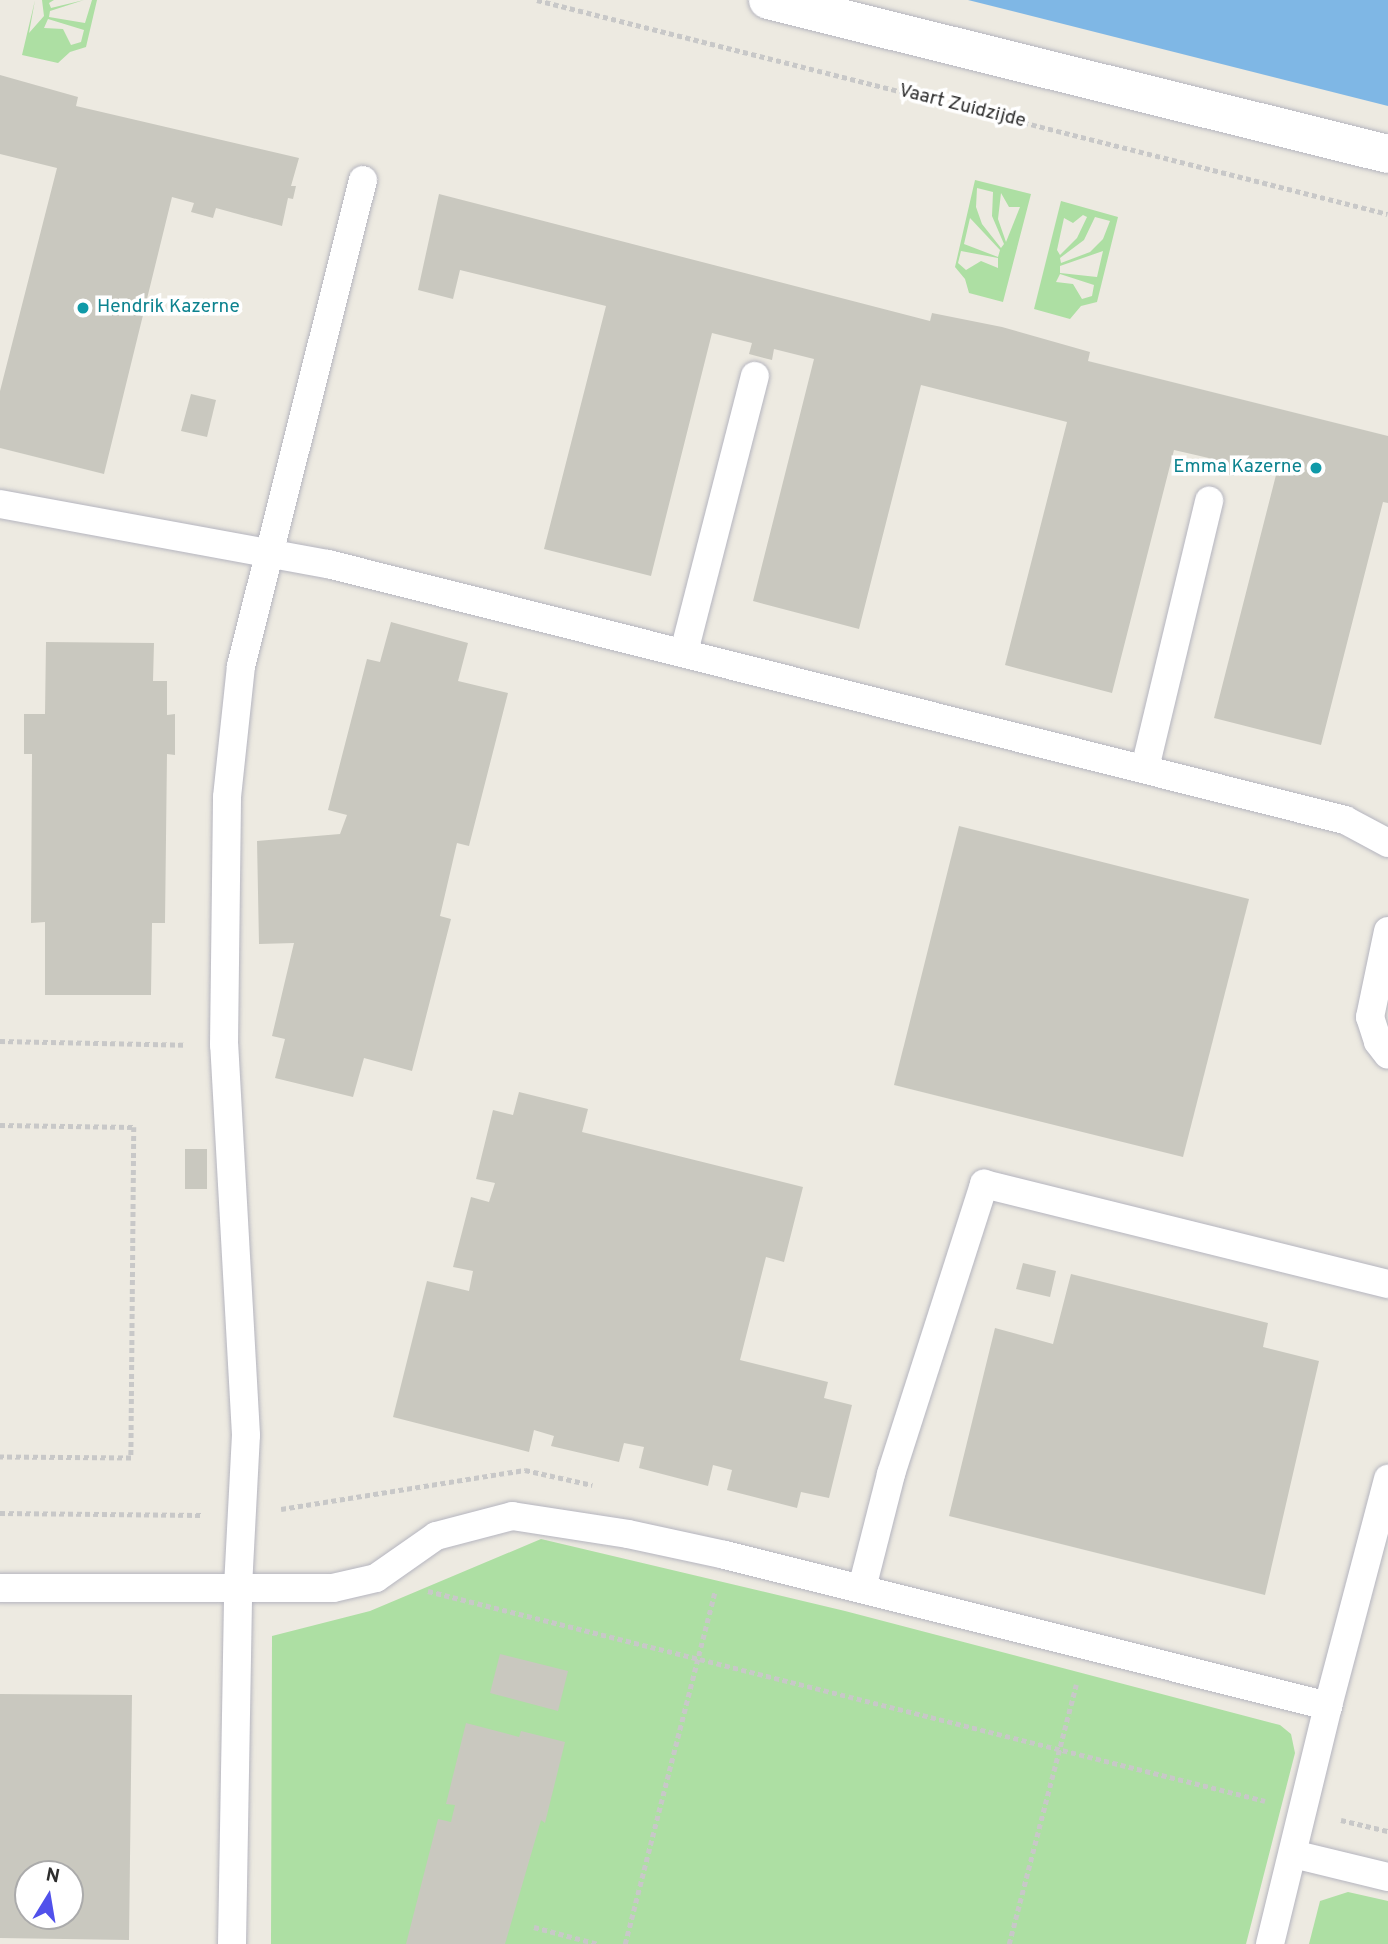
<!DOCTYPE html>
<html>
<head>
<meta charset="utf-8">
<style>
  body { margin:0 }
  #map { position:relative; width:1388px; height:1944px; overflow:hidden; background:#edeae1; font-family:Overpass,sans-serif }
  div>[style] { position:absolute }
  .green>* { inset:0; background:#addfa3 }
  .water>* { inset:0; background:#7fb7e5 }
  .building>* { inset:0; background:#c9c8bf }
  .path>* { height:4.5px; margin-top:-2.25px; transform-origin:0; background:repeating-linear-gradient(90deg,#c8c8c8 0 5px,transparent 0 8.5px) }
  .roads { filter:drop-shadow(0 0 2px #b5b5bf) drop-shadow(0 0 2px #b5b5bf) }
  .lane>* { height:28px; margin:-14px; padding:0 14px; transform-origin:14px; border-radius:14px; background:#fff }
  .secondary>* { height:38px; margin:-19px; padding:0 19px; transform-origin:19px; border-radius:19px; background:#fff }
  .dots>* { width:19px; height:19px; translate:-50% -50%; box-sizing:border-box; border:4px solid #fff; border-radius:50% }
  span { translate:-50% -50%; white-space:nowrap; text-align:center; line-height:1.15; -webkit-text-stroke:7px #fff; paint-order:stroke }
  .street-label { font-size:19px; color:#2d2d2d }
  .culture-label { font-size:19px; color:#0d838f }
  .left { translate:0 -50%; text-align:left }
  .right { translate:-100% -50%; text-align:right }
  .north { position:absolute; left:14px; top:1860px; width:70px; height:70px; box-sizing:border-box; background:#fff; border:2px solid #ababab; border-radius:50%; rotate:11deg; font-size:19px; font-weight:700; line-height:28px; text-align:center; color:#2d2d2d }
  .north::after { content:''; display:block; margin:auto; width:24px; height:32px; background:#5151eb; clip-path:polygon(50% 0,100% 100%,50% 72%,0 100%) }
</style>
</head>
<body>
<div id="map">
  <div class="green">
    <div style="clip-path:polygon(evenodd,35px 0,29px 33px,44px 16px,42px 0,54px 0,49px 3px,51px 8px,84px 0,50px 11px,49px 17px,85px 23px,92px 0,97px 0,86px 47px,70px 52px,58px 63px,22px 55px,35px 0,48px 19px,84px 30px,81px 42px,71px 45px,63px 29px,44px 28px,48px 19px)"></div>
    <div style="clip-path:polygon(evenodd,975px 180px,1031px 194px,1003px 302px,969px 293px,965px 279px,955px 267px,975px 180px,977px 188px,993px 192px,992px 216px,1004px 244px,1001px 248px,982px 224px,976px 207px,977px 188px,975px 180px,1001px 193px,1009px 207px,1020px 207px,1006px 242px,998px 219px,1001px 193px,975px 180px,970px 218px,1000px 250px,998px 257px,964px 244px,970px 218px,975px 180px,961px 251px,998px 258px,998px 268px,981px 261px,966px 270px,958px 263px,961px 251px)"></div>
    <div style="clip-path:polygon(evenodd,1061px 201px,1118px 217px,1097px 302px,1081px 306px,1070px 319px,1034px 309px,1061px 201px,1083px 215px,1087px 217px,1077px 238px,1060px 255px,1057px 250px,1064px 218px,1073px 223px,1083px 215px,1061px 201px,1095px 217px,1110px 221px,1103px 239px,1090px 252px,1061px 263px,1060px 258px,1084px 240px,1095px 217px,1061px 201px,1103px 251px,1097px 277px,1060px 273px,1060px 266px,1103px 251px,1061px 201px,1060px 274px,1094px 285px,1092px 296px,1082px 299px,1073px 284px,1056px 282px,1060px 274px)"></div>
    <div style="clip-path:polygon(541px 1539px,845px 1611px,1280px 1725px,1291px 1734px,1295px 1753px,1246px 1944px,271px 1944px,272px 1636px,370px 1611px)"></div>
    <div style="clip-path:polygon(1348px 1892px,1388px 1901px,1388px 1944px,1309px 1944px,1320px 1901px)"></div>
  </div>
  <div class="water">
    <div style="clip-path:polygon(968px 0,1388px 0,1388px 106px)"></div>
  </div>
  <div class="building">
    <div style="clip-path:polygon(0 75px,78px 97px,76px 106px,299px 158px,291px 186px,296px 186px,293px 199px,288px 198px,282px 226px,216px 208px,213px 218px,191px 212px,194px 203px,172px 197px,104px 474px,0 448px,0 391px,57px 168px,0 154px)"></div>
    <div style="clip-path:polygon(439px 194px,930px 321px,932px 313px,1002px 327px,1090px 352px,1088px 361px,1388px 436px,1388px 503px,1383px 502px,1321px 745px,1214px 718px,1276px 475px,1236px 466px,1234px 476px,1210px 470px,1213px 459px,1174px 450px,1112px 693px,1005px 665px,1067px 422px,921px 385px,859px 629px,753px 601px,814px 359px,774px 349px,772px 360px,749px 354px,752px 343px,712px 333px,651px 576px,544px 549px,606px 306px,460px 270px,453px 299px,418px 290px)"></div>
    <div style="clip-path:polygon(191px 394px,216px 400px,207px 437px,181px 431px)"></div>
    <div style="clip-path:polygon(391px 622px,468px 643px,458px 681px,508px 693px,469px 846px,457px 843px,440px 916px,451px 919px,412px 1071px,364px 1058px,353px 1097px,275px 1078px,285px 1039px,272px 1036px,294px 943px,259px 944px,257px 841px,340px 834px,347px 815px,328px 810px,367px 659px,380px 662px)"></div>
    <div style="clip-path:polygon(46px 642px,154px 643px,153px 681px,167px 681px,167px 715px,175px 714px,175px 755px,167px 754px,165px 923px,152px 923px,151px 995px,45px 995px,45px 922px,31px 923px,32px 754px,24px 754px,24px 714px,45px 714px)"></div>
    <div style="clip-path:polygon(959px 826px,1249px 899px,1183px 1157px,894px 1085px)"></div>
    <div style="clip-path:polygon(519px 1092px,588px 1109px,582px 1132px,803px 1187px,784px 1262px,766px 1257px,740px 1360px,828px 1382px,824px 1398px,852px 1405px,829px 1498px,801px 1492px,797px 1508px,727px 1490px,732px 1470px,713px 1465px,708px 1486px,639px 1468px,644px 1447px,624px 1443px,619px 1462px,551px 1446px,554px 1436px,534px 1430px,529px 1452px,393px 1417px,427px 1281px,469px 1291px,473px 1271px,453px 1267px,471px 1197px,489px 1202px,495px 1183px,476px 1179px,493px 1110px,513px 1115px)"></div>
    <div style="clip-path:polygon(185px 1149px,207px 1149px,207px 1189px,185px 1189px)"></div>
    <div style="clip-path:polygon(1023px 1263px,1056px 1271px,1050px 1297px,1016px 1289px)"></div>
    <div style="clip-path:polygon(1071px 1274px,1268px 1323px,1263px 1347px,1319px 1361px,1265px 1595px,949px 1516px,995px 1328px,1053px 1344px)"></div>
    <div style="clip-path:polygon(500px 1654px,568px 1671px,558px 1711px,490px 1693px)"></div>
    <div style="clip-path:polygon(evenodd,0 1694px,132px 1695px,129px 1940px,0 1938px,0 1694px,28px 1874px,70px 1874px,70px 1916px,28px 1916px,28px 1874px)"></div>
    <div style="clip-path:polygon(466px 1723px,519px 1737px,521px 1731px,565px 1742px,545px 1823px,541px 1820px,505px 1944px,406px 1944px,438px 1819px,451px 1822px,455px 1805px,446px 1804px)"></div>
  </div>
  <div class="path">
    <div style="left:537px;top:0;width:877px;rotate:14.12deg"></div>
    <div style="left:0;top:1041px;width:185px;rotate:1.2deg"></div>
    <div style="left:0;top:1125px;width:134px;rotate:0.9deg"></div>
    <div style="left:134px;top:1127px;width:331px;rotate:90.5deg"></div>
    <div style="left:131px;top:1458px;width:131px;rotate:-179.6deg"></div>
    <div style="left:281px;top:1509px;width:247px;rotate:-9.1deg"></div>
    <div style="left:525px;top:1470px;width:69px;rotate:12.6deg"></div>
    <div style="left:0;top:1513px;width:202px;rotate:0.6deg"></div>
    <div style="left:428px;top:1591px;width:863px;rotate:14.08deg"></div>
    <div style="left:1341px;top:1820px;width:48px;rotate:13.2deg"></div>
    <div style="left:534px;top:1927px;width:66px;rotate:14.9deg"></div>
    <div style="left:625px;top:1944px;width:363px;rotate:-75.7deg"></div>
    <div style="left:1009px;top:1944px;width:268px;rotate:-75.5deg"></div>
  </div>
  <div class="roads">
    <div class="lane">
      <div style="left:0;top:504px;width:333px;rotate:10.4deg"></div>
      <div style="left:328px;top:564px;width:1049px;rotate:14.13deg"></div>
      <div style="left:1345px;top:820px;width:49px;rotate:28.1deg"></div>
      <div style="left:684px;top:652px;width:285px;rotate:-75.6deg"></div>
      <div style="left:1145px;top:768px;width:275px;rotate:-76.5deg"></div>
      <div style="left:1388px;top:931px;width:88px;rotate:101.8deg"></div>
      <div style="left:1370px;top:1017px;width:26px;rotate:72deg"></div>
      <div style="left:1378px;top:1042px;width:16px;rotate:52deg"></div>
      <div style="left:0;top:1588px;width:333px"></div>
      <div style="left:333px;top:1588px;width:44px;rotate:-13.1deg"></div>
      <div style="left:376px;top:1578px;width:73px;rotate:-35deg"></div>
      <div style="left:436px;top:1536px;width:79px;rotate:-14.7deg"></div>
      <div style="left:512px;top:1516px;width:117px;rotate:8.8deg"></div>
      <div style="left:628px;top:1534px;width:99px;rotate:12.2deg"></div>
      <div style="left:725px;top:1555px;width:622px;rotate:14.06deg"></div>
      <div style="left:1328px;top:1706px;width:235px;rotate:-75.2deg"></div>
      <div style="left:862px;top:1588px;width:118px;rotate:-75.7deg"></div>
      <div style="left:891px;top:1474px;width:305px;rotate:-72.2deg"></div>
      <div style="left:984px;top:1184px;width:416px;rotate:13.9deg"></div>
      <div style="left:1293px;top:1854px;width:98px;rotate:13.6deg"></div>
      <div style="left:232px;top:1944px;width:357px;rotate:-89deg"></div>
      <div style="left:238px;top:1587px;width:152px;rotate:-87deg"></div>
      <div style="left:246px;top:1435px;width:391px;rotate:-93.2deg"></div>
      <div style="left:224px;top:1045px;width:248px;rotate:-89.3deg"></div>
      <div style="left:227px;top:797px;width:132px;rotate:-83.9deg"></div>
      <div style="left:241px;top:666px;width:501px;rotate:-75.91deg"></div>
      <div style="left:1270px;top:1944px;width:245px;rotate:-76.3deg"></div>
    </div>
    <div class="secondary">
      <div style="left:768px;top:0;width:639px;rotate:13.95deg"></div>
    </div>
  </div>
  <div class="dots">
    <div style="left:83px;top:308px;background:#0f9aa8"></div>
    <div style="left:1316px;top:468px;background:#0f9aa8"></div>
  </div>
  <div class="street-label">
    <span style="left:962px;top:107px;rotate:14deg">Vaart Zuidzijde</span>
  </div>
  <div class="culture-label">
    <span class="left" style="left:97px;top:308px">Hendrik Kazerne</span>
    <span class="right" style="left:1302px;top:468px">Emma Kazerne</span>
  </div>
  <div class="north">N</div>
</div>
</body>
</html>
